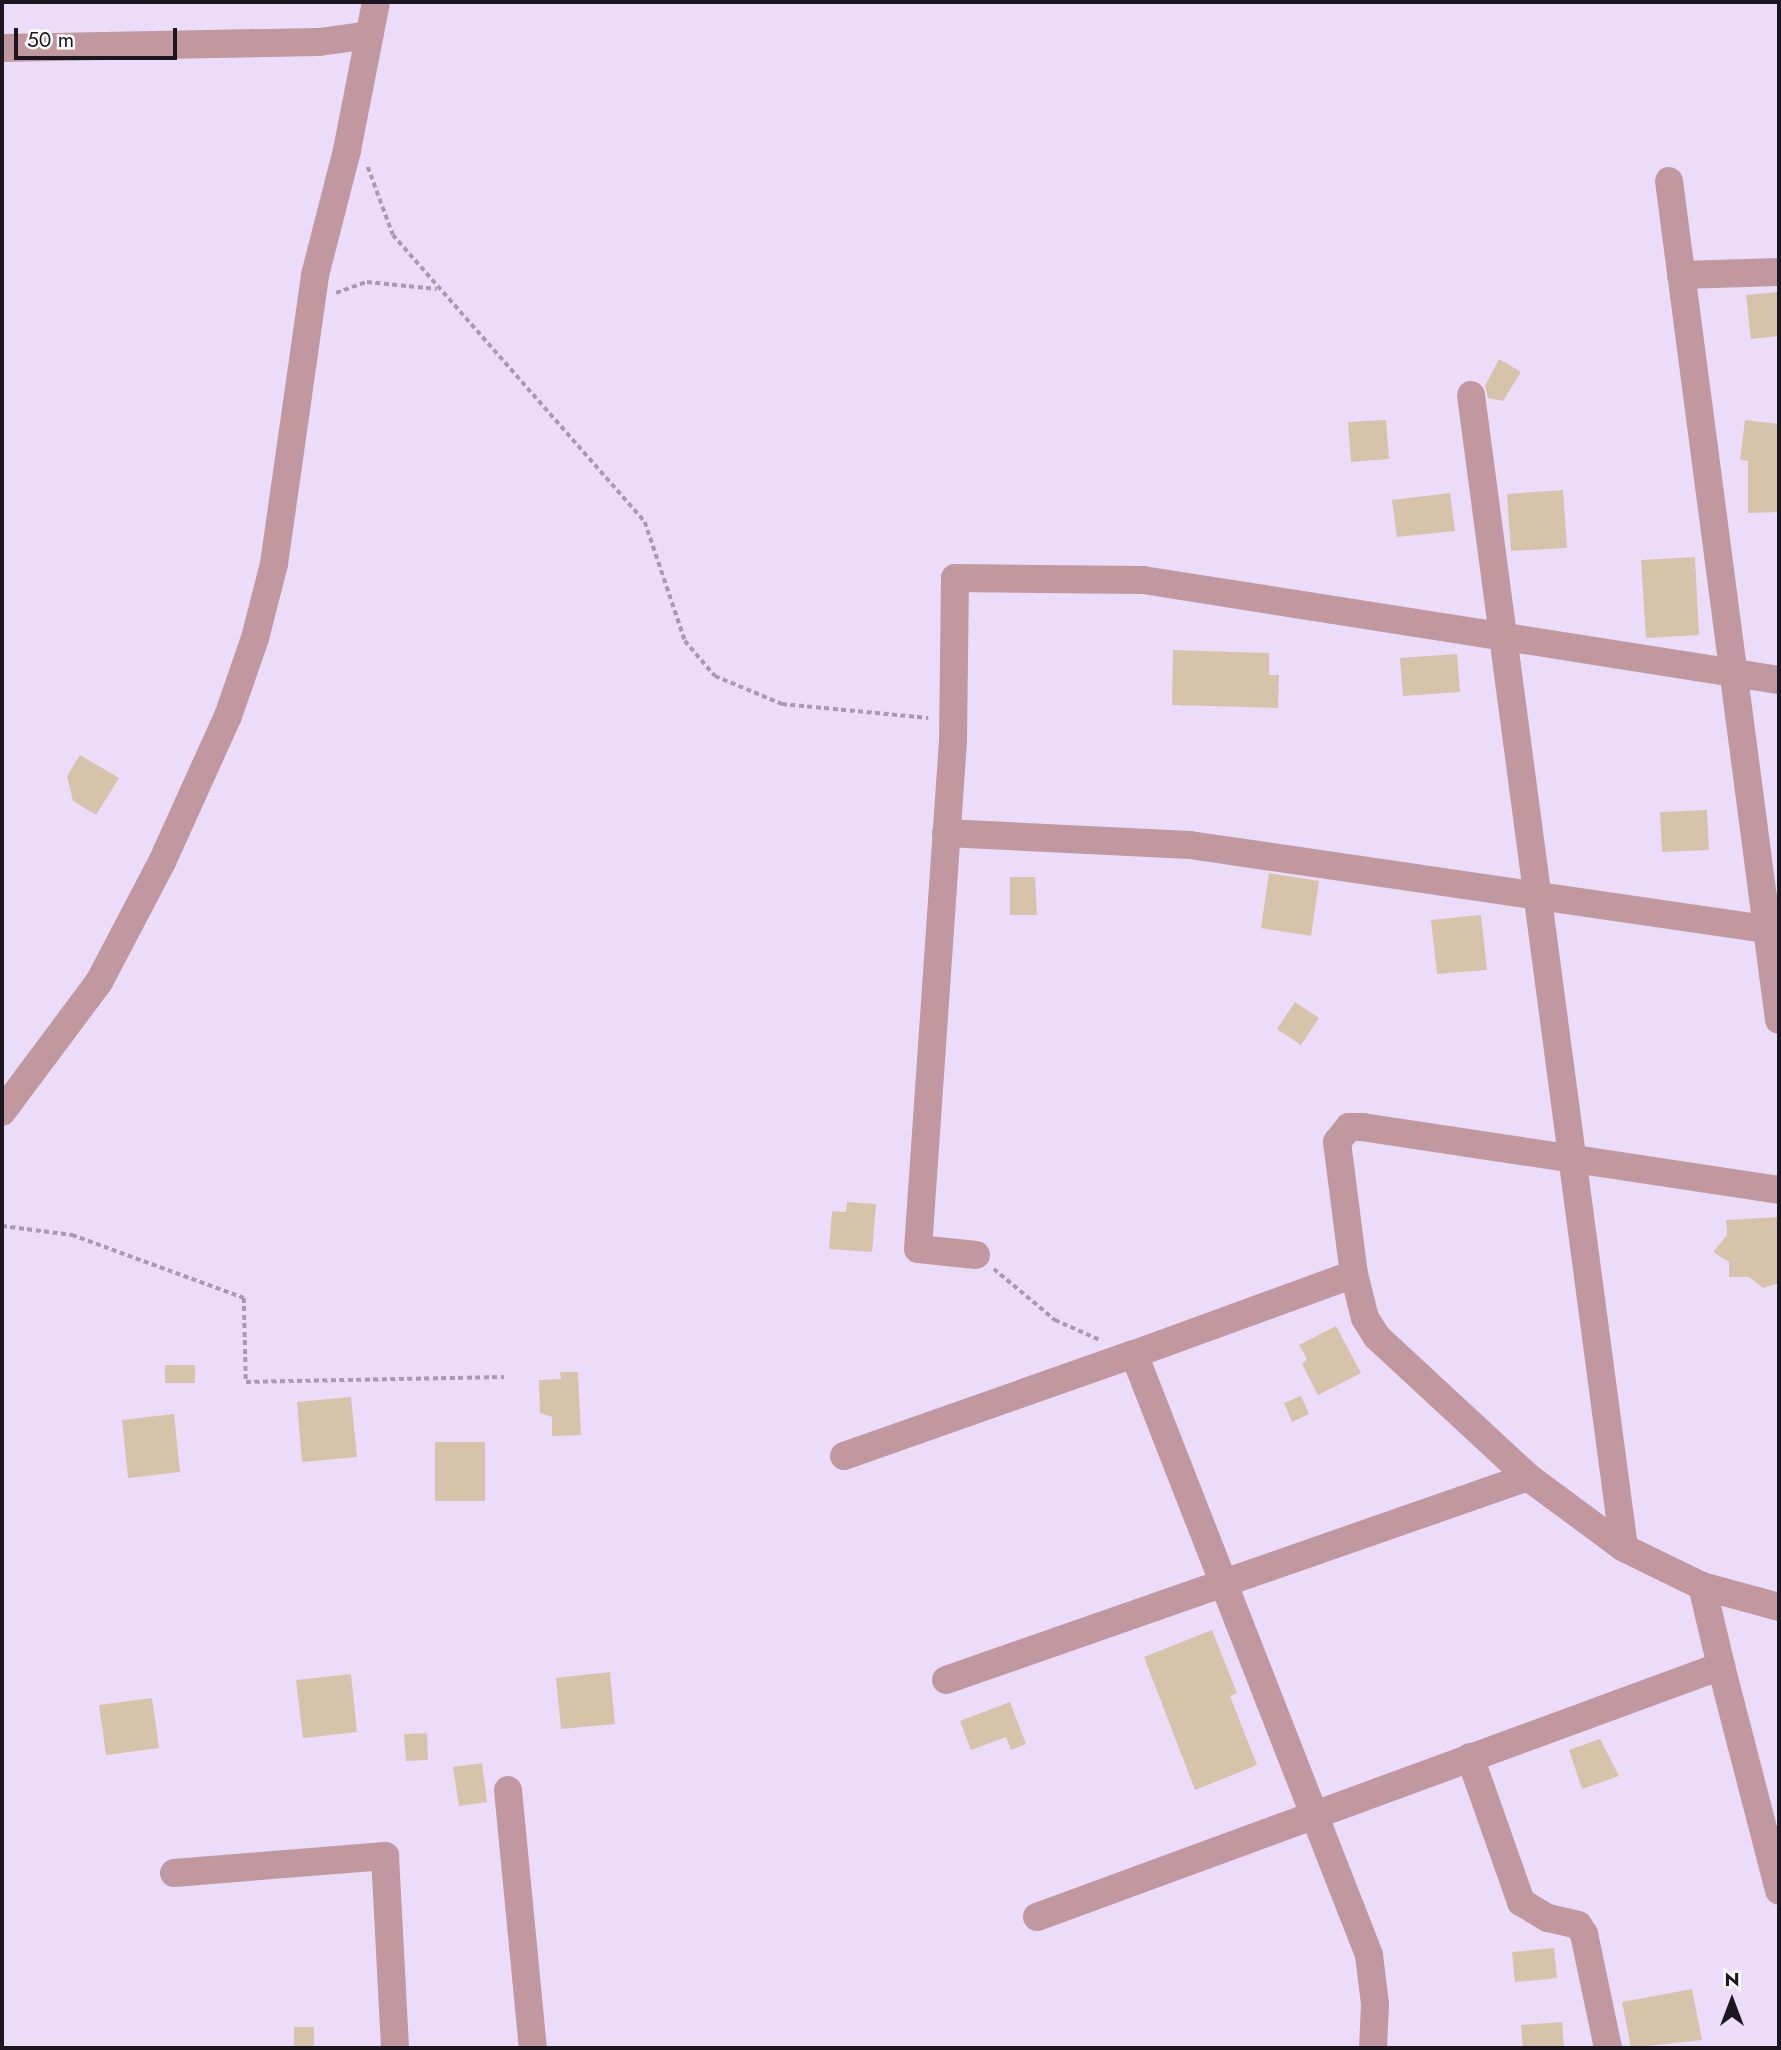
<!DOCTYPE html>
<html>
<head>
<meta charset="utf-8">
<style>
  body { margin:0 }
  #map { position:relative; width:1781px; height:2050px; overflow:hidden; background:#ebddf9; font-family:Jost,sans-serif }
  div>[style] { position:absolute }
  .building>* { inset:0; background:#d7c3aa }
  .path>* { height:3.5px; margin-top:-1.75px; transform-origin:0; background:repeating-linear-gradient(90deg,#a69bb1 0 5px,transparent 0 8.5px) }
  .minor>* { height:28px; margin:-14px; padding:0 14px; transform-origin:14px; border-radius:14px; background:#c1989f }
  span { translate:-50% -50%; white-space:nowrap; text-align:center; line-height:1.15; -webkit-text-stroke:7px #fff; paint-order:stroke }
  .frame { position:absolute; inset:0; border:4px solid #1b161f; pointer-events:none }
  .north { position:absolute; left:1697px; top:1966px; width:70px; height:70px; -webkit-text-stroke:5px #fff; paint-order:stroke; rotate:0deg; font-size:19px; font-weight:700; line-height:28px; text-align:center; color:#1b161f }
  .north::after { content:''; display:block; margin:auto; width:24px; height:32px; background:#1b161f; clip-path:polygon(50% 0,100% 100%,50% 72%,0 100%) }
  .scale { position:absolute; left:14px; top:28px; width:163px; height:32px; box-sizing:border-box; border:4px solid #1b161f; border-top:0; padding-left:9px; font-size:21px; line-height:24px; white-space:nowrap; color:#1b161f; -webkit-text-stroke:5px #fff; paint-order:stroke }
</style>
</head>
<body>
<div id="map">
  <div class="building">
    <div style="clip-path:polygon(1779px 292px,1779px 336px,1751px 339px,1746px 295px)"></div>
    <div style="clip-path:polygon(1499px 359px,1521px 372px,1503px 401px,1488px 398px,1485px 386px)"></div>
    <div style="clip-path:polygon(1386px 420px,1389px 459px,1351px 462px,1348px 422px)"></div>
    <div style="clip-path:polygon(1745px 420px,1779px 424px,1779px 512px,1748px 513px,1748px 461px,1740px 460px)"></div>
    <div style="clip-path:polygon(1563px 490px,1567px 548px,1511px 551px,1507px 494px)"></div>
    <div style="clip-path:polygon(1450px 493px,1455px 531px,1397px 537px,1392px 500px)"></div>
    <div style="clip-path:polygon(1695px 557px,1699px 635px,1646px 638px,1641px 560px)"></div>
    <div style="clip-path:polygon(1173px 650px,1269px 653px,1269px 675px,1279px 675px,1278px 708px,1172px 705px)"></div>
    <div style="clip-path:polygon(1457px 654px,1460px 692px,1403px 696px,1400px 658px)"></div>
    <div style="clip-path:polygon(80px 755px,119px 778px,96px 815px,73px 801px,67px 776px)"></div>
    <div style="clip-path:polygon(1707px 810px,1709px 850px,1662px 852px,1660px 812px)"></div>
    <div style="clip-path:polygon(1269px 873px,1319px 881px,1311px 936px,1261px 928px)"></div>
    <div style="clip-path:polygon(1010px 877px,1035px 877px,1037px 915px,1010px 915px)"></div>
    <div style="clip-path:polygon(1481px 915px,1487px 970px,1437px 974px,1431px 920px)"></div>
    <div style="clip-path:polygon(1295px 1002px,1319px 1018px,1301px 1045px,1277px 1029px)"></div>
    <div style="clip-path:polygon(847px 1202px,876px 1204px,872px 1252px,829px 1249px,832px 1211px,846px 1212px)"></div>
    <div style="clip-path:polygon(1779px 1217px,1779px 1283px,1763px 1288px,1749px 1277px,1729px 1277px,1729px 1262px,1713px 1252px,1727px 1235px,1726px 1220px)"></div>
    <div style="clip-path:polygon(1336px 1326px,1361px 1373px,1318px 1395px,1302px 1364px,1307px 1359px,1299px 1345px)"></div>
    <div style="clip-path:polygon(165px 1365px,195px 1365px,195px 1383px,165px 1383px)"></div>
    <div style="clip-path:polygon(560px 1372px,578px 1372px,581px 1435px,552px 1436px,552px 1417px,540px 1413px,539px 1380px,561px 1379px)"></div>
    <div style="clip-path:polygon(1301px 1396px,1309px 1414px,1292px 1422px,1284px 1403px)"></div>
    <div style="clip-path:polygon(351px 1397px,357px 1457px,302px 1462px,297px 1402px)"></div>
    <div style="clip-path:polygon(174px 1414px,180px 1472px,128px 1478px,122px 1420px)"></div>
    <div style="clip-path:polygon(435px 1442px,485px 1442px,485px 1501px,435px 1501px)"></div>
    <div style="clip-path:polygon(1212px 1630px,1237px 1693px,1230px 1696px,1257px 1765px,1195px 1790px,1144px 1657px)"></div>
    <div style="clip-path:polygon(610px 1672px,615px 1724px,561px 1729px,556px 1678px)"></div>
    <div style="clip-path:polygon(351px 1674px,357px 1732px,303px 1738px,296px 1680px)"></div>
    <div style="clip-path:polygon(152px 1698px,159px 1748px,106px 1755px,99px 1705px)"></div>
    <div style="clip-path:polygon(1010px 1702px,1026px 1744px,1011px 1750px,1006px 1737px,971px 1750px,960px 1721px)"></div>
    <div style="clip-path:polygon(427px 1733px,428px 1760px,406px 1761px,404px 1734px)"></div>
    <div style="clip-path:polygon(1600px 1739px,1619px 1776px,1582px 1789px,1569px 1750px)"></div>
    <div style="clip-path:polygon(482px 1763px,487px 1802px,459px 1806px,453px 1767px)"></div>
    <div style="clip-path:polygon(1554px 1948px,1557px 1978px,1515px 1982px,1512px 1952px)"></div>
    <div style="clip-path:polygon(1692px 1989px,1702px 2040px,1631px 2048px,1622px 2002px)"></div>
    <div style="clip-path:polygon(1562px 2022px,1564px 2048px,1523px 2048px,1521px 2025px)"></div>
    <div style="clip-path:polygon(294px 2027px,314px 2027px,314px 2048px,294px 2048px)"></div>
  </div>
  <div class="path">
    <div style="left:368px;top:167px;width:72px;rotate:69.8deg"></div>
    <div style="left:393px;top:235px;width:382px;rotate:48.7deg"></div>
    <div style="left:645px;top:522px;width:126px;rotate:71.4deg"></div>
    <div style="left:685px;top:641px;width:46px;rotate:49.4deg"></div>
    <div style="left:715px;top:676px;width:73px;rotate:22.7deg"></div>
    <div style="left:782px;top:704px;width:147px;rotate:5.5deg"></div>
    <div style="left:336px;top:293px;width:33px;rotate:-20deg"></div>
    <div style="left:367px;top:282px;width:70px;rotate:5.7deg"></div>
    <div style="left:2px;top:1226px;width:71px;rotate:7.3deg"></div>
    <div style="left:72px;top:1235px;width:183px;rotate:20.1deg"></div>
    <div style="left:244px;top:1298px;width:84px;rotate:88.6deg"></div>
    <div style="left:246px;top:1382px;width:258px;rotate:-1.1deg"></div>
    <div style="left:994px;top:1269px;width:80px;rotate:39.9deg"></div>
    <div style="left:1055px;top:1320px;width:49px;rotate:24deg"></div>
  </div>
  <div class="minor">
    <div style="left:2px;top:48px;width:317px;rotate:-1.1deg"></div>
    <div style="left:319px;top:42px;width:51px;rotate:-7.8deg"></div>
    <div style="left:1669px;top:181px;width:846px;rotate:82.53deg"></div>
    <div style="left:1681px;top:275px;width:98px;rotate:-1.8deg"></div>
    <div style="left:1471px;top:395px;width:1163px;rotate:82.44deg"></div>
    <div style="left:946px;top:833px;width:244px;rotate:2.8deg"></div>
    <div style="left:1190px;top:845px;width:595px;rotate:8.31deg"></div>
    <div style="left:2px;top:1112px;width:162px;rotate:-53.3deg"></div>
    <div style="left:99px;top:982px;width:136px;rotate:-62.3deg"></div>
    <div style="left:162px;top:862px;width:160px;rotate:-65.7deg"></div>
    <div style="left:228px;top:716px;width:83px;rotate:-70.9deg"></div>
    <div style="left:255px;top:638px;width:76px;rotate:-75.6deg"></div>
    <div style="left:274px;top:564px;width:292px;rotate:-81.9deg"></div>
    <div style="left:315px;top:275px;width:129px;rotate:-75.6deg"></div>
    <div style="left:347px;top:150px;width:151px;rotate:-78.9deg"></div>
    <div style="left:1779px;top:1190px;width:421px;rotate:-171.4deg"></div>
    <div style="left:1363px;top:1127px;width:14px;rotate:180deg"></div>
    <div style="left:1349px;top:1127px;width:19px;rotate:129deg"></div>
    <div style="left:1337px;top:1142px;width:133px;rotate:82.7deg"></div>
    <div style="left:1354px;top:1274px;width:45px;rotate:76deg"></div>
    <div style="left:1365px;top:1318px;width:22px;rotate:58deg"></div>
    <div style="left:1377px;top:1337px;width:206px;rotate:42.8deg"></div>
    <div style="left:1528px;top:1477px;width:119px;rotate:36.5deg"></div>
    <div style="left:1624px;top:1548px;width:87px;rotate:26deg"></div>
    <div style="left:1702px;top:1586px;width:80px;rotate:15.3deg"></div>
    <div style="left:976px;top:1255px;width:58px;rotate:-174.1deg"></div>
    <div style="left:918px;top:1249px;width:509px;rotate:-86.06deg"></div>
    <div style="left:953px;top:741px;width:163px;rotate:-89.3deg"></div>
    <div style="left:955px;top:578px;width:188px;rotate:0.6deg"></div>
    <div style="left:1143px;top:580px;width:644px;rotate:8.94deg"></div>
    <div style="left:1354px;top:1274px;width:234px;rotate:160deg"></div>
    <div style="left:1134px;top:1354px;width:645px;rotate:68.64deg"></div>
    <div style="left:1369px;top:1955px;width:49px;rotate:83deg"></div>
    <div style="left:1375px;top:2004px;width:44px;rotate:92.6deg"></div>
    <div style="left:844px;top:1456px;width:307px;rotate:-19.4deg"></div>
    <div style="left:1702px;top:1586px;width:82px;rotate:76.6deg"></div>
    <div style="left:946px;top:1680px;width:616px;rotate:-19.23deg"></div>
    <div style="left:1470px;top:1757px;width:154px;rotate:70.6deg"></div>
    <div style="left:1521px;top:1902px;width:31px;rotate:31deg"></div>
    <div style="left:1548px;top:1918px;width:31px;rotate:13deg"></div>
    <div style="left:1578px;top:1925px;width:11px;rotate:56deg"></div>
    <div style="left:1584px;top:1934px;width:116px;rotate:78.1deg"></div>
    <div style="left:508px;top:1790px;width:259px;rotate:84.5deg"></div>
    <div style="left:174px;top:1873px;width:212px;rotate:-4.6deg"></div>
    <div style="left:385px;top:1856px;width:192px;rotate:87deg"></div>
    <div style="left:1037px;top:1917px;width:729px;rotate:-20.15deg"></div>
    <div style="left:1721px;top:1666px;width:232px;rotate:75.5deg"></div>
  </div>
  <div class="frame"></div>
  <div class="north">N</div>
  <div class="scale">50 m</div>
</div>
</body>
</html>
